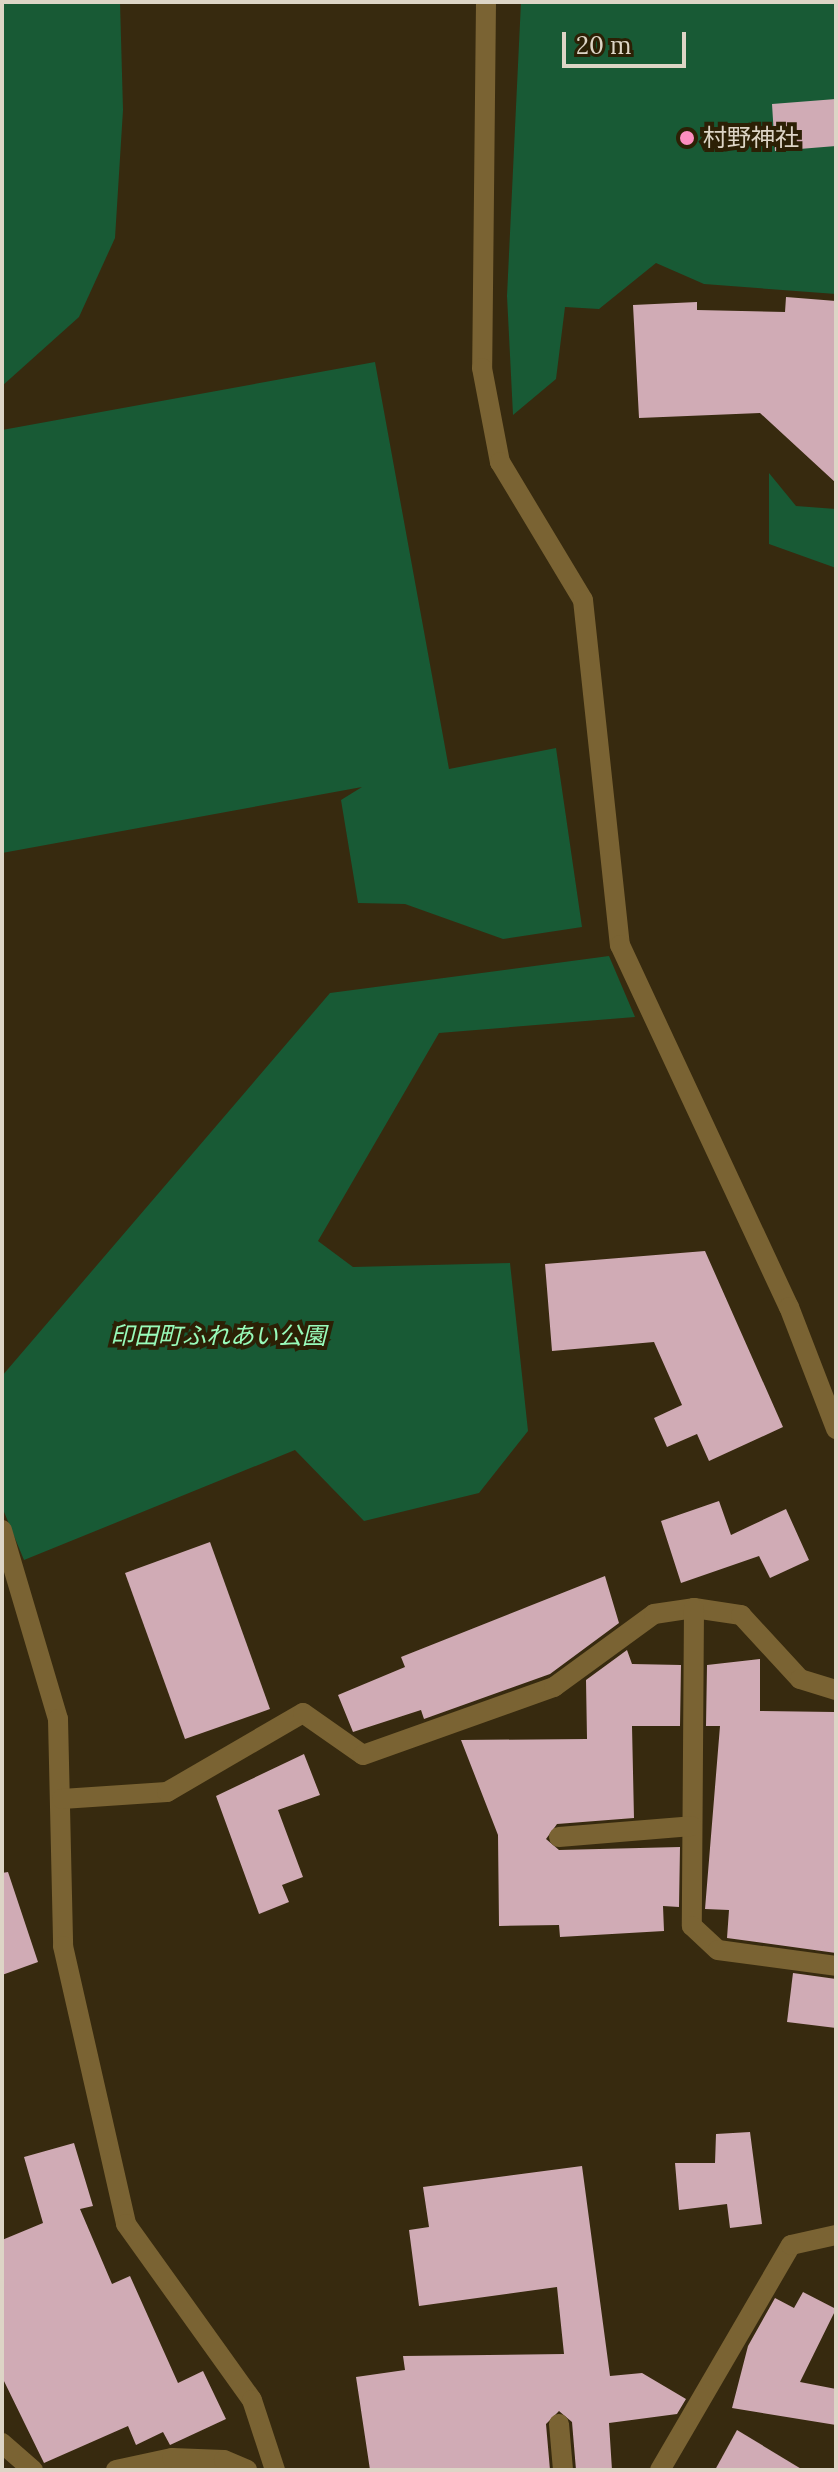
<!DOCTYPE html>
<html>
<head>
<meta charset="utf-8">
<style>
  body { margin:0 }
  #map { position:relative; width:838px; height:2472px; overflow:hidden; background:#372a0f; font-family:Lora,"Noto Sans JP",serif }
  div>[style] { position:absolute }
  .green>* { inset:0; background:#185a35 }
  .building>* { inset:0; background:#d0abb5 }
  .minor>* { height:20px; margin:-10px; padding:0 10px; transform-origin:10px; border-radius:10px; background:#7a6333 }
  .dots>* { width:22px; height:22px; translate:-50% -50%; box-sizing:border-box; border:4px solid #2c2005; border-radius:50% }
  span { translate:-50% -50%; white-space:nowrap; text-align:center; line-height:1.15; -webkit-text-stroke:8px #2c2005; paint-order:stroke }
  .poi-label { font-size:24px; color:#ddd5c6 }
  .left { translate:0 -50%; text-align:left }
  .park-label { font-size:24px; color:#98fbba; font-style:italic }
  .frame { position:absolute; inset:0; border:4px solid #ddd5c6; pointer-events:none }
  .scale { position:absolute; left:562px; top:32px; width:124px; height:36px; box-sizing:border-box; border:4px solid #ddd5c6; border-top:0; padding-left:10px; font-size:24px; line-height:28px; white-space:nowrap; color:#ddd5c6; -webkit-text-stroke:6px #2c2005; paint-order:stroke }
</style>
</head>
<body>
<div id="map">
  <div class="green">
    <div style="clip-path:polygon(2px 2px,120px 2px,123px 110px,115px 238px,79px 317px,2px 386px)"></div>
    <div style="clip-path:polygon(521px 2px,836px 2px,836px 294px,704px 284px,656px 263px,599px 309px,565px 307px,556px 379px,513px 415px,507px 296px)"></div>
    <div style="clip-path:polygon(375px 362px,449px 769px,556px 748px,582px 927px,503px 939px,405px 904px,358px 903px,341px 800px,362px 787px,2px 853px,2px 430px)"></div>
    <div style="clip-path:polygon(769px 473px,796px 506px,836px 509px,836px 568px,769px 544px)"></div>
    <div style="clip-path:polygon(609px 956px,635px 1017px,439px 1033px,318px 1241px,353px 1267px,510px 1263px,528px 1431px,479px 1493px,364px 1521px,295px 1450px,24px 1560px,2px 1507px,2px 1376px,330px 993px)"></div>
  </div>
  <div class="building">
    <div style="clip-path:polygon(836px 99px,836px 146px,775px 151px,772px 104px)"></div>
    <div style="clip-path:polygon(786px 297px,836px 301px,836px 483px,760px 413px,639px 418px,633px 305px,697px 302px,697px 310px,785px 312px)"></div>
    <div style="clip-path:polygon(705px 1251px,783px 1427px,709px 1461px,697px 1434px,667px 1447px,654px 1418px,682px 1405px,654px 1342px,552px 1351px,545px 1264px)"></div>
    <div style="clip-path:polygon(719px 1501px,731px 1535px,786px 1509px,809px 1560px,770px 1578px,759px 1556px,681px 1583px,661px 1521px)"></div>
    <div style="clip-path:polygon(210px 1542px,270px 1709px,185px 1739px,125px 1573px)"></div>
    <div style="clip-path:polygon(605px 1576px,619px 1623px,550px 1674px,424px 1719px,421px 1710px,353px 1732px,338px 1695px,405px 1667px,401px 1657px)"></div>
    <div style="clip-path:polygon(627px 1650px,632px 1664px,681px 1665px,680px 1726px,632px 1726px,634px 1818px,557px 1824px,546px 1839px,559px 1850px,680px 1847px,679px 1907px,663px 1906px,664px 1931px,560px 1937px,559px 1925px,499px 1926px,498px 1835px,461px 1740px,587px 1739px,586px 1680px)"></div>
    <div style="clip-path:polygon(760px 1659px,760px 1711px,834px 1712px,836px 1953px,727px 1938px,729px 1910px,705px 1909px,720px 1726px,706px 1726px,707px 1665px)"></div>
    <div style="clip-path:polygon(304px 1754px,320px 1795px,278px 1810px,303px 1877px,282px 1885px,289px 1902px,259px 1914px,216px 1796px)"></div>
    <div style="clip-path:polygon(8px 1872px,38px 1962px,2px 1975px,2px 1873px)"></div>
    <div style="clip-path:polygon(793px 1973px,836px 1979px,836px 2028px,787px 2022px)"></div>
    <div style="clip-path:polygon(750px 2132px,762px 2224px,730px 2228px,727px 2204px,679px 2210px,675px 2163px,715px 2163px,716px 2134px)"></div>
    <div style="clip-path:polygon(74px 2143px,93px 2206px,80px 2209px,112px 2284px,130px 2276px,178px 2383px,203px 2371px,226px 2419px,170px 2445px,163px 2432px,136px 2445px,128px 2426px,44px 2463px,2px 2377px,2px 2240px,43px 2223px,24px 2157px)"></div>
    <div style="clip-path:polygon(582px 2166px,610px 2376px,642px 2373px,686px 2399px,677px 2414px,609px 2423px,612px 2470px,576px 2470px,572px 2422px,559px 2411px,546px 2424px,550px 2470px,370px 2470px,356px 2377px,405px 2370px,403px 2356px,564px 2354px,557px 2287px,419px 2306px,409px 2230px,429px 2227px,423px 2187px)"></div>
    <div style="clip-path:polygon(803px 2292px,836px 2309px,800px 2382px,836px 2389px,836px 2425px,732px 2408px,748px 2346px,775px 2298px,794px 2308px)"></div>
    <div style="clip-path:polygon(737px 2430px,803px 2470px,715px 2470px)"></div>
  </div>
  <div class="minor">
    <div style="left:486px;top:2px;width:366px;rotate:90.6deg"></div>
    <div style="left:482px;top:368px;width:96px;rotate:79.2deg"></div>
    <div style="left:500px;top:462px;width:161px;rotate:59deg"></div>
    <div style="left:583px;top:600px;width:347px;rotate:83.9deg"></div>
    <div style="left:620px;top:945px;width:400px;rotate:65deg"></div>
    <div style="left:789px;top:1307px;width:131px;rotate:68.9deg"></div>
    <div style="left:2px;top:1530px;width:197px;rotate:73.5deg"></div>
    <div style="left:58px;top:1719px;width:227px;rotate:88.7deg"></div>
    <div style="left:63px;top:1946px;width:285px;rotate:77.2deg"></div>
    <div style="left:126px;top:2224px;width:216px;rotate:54.4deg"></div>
    <div style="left:252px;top:2400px;width:74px;rotate:71.8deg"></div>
    <div style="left:694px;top:1608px;width:48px;rotate:8.5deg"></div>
    <div style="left:741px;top:1615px;width:87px;rotate:47.3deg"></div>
    <div style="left:800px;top:1679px;width:38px;rotate:17deg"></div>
    <div style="left:62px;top:1799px;width:105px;rotate:-3.8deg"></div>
    <div style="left:167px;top:1792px;width:157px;rotate:-30.2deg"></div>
    <div style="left:303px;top:1713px;width:73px;rotate:35deg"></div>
    <div style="left:363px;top:1755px;width:203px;rotate:-19.6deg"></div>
    <div style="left:554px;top:1687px;width:124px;rotate:-36.1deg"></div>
    <div style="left:654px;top:1614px;width:40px;rotate:-8.5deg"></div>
    <div style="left:694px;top:1608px;width:318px;rotate:90.4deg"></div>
    <div style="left:692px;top:1926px;width:35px;rotate:43deg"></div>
    <div style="left:718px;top:1950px;width:119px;rotate:7.7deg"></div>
    <div style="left:559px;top:1837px;width:133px;rotate:-4.7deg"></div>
    <div style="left:559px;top:2424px;width:46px;rotate:85deg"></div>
    <div style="left:2px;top:2443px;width:41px;rotate:41.1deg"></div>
    <div style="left:116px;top:2470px;width:57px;rotate:-12.1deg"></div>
    <div style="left:172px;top:2458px;width:52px;rotate:2.2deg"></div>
    <div style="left:224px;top:2460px;width:25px;rotate:23deg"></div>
    <div style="left:660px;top:2470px;width:260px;rotate:-59.8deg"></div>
    <div style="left:791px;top:2245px;width:46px;rotate:-12.5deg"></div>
  </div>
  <div class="dots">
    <div style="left:687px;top:138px;background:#fd8ec0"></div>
  </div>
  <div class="poi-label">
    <span class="left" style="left:703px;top:138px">村野神社</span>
  </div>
  <div class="park-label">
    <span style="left:218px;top:1336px">印田町ふれあい公園</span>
  </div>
  <div class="frame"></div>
  <div class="scale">20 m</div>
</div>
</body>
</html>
